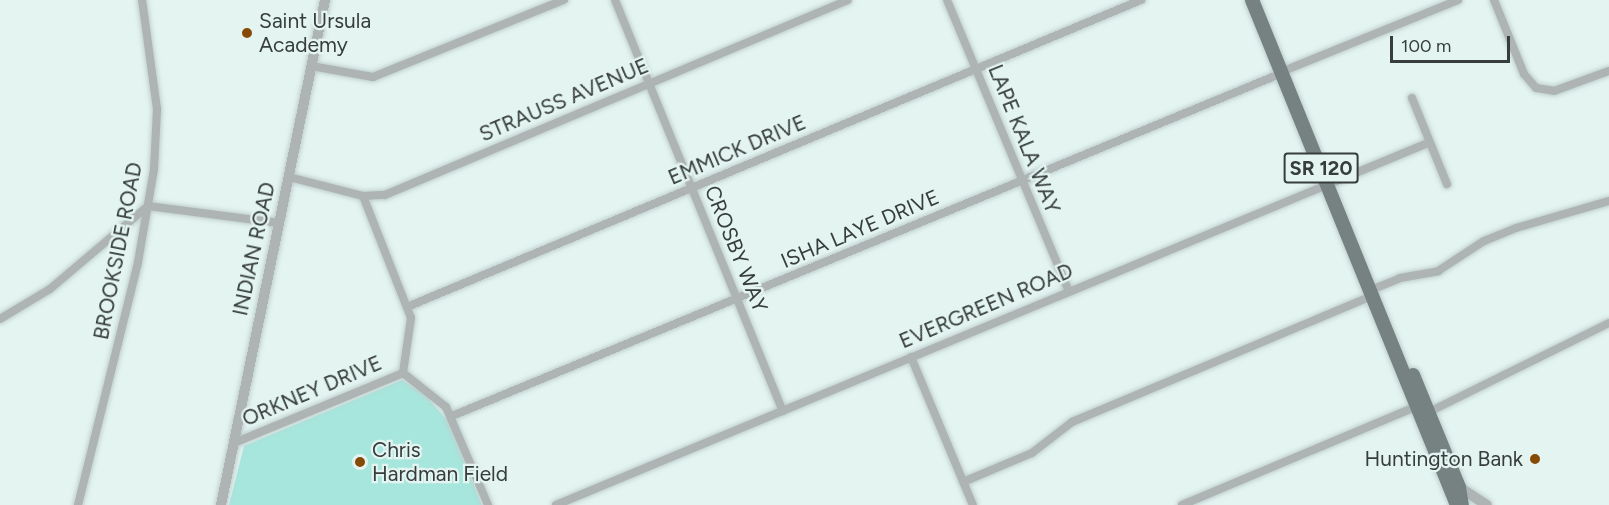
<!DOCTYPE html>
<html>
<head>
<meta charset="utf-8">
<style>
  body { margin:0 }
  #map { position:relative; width:1609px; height:505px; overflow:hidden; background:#e3f4f1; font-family:Figtree,sans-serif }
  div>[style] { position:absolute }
  .green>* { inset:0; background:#a7e6dd }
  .roads { filter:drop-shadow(0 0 2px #c0cfcd) drop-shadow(0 0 2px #c0cfcd) }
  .minor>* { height:8px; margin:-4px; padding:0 4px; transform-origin:4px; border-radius:4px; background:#adb4b3 }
  .tertiary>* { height:10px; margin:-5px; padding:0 5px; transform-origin:5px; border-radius:5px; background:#adb4b3 }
  .primary>* { height:14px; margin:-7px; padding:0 7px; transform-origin:7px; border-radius:7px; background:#768281 }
  .dots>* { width:16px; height:16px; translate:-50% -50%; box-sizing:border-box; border:3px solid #e3f4f1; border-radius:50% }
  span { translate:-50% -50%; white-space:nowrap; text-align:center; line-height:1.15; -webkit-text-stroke:4.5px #e3f4f1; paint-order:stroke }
  .shield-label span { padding:2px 4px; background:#e3f4f1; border:2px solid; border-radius:4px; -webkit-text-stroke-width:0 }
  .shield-label { font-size:20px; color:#363d3c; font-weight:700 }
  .poi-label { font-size:21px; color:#363d3c }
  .left { translate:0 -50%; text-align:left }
  .right { translate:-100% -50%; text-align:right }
  .street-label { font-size:21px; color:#363d3c }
  .scale { position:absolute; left:1390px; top:36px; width:120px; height:27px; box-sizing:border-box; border:3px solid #363d3c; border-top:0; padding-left:8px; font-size:18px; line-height:21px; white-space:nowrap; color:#363d3c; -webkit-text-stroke:4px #e3f4f1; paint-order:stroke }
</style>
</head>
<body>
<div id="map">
  <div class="green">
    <div style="clip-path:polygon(402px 380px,425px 395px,447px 420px,482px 505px,229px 505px,244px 446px)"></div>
  </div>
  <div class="roads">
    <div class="minor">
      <div style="left:615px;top:0;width:444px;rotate:67.8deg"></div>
      <div style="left:947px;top:0;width:316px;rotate:67.3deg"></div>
      <div style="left:1494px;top:0;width:80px;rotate:67.9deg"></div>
      <div style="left:1524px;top:74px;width:18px;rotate:49deg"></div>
      <div style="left:1536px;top:88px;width:18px;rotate:9deg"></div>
      <div style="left:1554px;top:91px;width:59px;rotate:-20deg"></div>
      <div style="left:311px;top:66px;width:63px;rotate:10.1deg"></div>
      <div style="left:373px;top:77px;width:206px;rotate:-22deg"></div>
      <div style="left:1281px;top:72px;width:191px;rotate:-22.1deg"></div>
      <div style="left:1412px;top:98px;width:93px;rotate:67.9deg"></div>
      <div style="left:289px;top:177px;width:76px;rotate:14.4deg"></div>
      <div style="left:363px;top:196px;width:22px;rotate:-3deg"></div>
      <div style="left:385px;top:195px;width:502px;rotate:-22.84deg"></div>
      <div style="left:363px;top:196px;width:131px;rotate:68.5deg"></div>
      <div style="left:411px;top:318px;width:56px;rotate:98.3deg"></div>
      <div style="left:1371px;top:290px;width:31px;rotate:-22deg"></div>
      <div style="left:1400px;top:278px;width:39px;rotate:-10deg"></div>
      <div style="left:1438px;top:271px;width:55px;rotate:-33.1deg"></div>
      <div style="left:1484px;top:241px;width:35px;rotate:-22deg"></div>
      <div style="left:1516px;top:228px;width:97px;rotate:-16.2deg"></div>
      <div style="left:407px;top:307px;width:796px;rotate:-22.7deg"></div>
      <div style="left:0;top:319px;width:58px;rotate:-31deg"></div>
      <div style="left:50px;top:289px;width:128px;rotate:-40.3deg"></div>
      <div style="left:148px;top:206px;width:132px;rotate:7.4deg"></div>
      <div style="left:911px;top:357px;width:160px;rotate:67.3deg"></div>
      <div style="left:403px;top:373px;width:55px;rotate:38.3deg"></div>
      <div style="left:446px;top:407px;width:107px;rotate:66.8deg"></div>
      <div style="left:1427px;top:413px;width:203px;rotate:-26.3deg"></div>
      <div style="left:452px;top:416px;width:898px;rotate:-22.45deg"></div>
      <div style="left:234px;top:443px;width:183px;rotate:-22.5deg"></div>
      <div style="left:963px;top:482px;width:75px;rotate:-22.8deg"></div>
      <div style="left:1032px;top:453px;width:51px;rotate:-37.8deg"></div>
      <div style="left:1072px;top:422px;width:328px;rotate:-22.8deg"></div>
      <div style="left:78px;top:505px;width:250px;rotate:-76.1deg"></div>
      <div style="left:138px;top:262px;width:94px;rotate:-80.2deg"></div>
      <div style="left:154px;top:169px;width:60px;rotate:-87.1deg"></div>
      <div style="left:157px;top:109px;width:110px;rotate:-97.8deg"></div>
      <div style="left:556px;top:505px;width:946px;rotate:-22.55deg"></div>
      <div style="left:1182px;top:505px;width:258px;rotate:-22.8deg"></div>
    </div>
    <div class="tertiary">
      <div style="left:1459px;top:487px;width:33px;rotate:33deg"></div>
      <div style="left:221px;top:505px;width:516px;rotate:-78.36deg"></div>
    </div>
    <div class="primary">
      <div style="left:1252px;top:0;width:545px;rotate:67.91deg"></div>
      <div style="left:1413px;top:375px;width:121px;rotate:67.7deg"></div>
      <div style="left:1459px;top:487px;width:18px;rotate:81deg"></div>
    </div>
  </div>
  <div class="dots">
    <div style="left:247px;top:33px;background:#864a04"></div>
    <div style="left:1535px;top:459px;background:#864a04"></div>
    <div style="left:360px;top:462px;background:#864a04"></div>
  </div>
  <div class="shield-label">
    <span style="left:1321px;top:168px">SR 120</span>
  </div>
  <div class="poi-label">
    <span class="left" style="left:259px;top:33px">Saint Ursula<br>Academy</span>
    <span class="left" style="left:372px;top:462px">Chris<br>Hardman Field</span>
    <span class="right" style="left:1523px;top:459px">Huntington Bank</span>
  </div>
  <div class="street-label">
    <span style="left:564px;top:100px;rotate:-23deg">STRAUSS AVENUE</span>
    <span style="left:1024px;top:139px;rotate:68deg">LAPE KALA WAY</span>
    <span style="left:737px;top:150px;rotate:-23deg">EMMICK DRIVE</span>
    <span style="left:860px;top:229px;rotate:-23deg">ISHA LAYE DRIVE</span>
    <span style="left:254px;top:249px;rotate:-78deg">INDIAN ROAD</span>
    <span style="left:736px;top:249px;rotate:68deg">CROSBY WAY</span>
    <span style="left:118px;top:251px;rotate:-79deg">BROOKSIDE ROAD</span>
    <span style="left:986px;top:306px;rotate:-23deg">EVERGREEN ROAD</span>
    <span style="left:312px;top:391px;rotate:-23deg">ORKNEY DRIVE</span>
  </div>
  <div class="scale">100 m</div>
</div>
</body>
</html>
